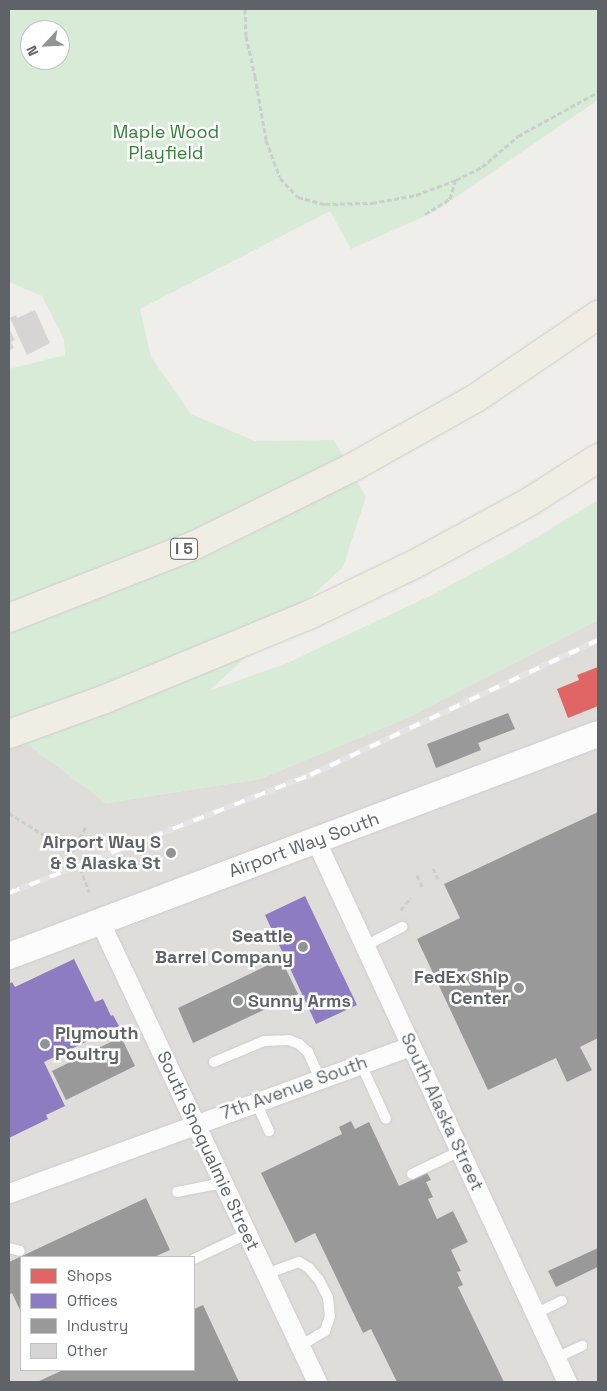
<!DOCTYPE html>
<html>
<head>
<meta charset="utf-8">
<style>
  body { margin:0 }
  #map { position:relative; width:607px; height:1391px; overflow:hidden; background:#efeeea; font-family:"Space Grotesk",sans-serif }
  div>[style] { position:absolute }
  .industrial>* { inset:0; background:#dfddda }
  .green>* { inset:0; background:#d8ebd6 }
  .shops>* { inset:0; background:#e06666 }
  .offices>* { inset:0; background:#8e7cc3 }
  .industry>* { inset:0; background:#999 }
  .building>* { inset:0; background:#d6d5d3 }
  .path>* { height:3px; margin-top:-1.5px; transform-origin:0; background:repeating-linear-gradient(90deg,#cacfcc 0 5px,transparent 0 7.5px) }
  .roads { filter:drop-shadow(0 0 1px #cbcccc) drop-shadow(0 0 1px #cbcccc) }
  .service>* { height:10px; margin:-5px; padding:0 5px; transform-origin:5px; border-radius:5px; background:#fdfcfc }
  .minor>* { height:19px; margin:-9.5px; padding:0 9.5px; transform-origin:9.5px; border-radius:9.5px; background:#fdfcfc }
  .secondary>* { height:26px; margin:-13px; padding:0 13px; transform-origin:13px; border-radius:13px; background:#fdfcfc }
  .motorway>* { height:28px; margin:-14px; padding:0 14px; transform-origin:14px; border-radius:14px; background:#f0ede3 }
  .rail>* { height:5.5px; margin-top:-2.75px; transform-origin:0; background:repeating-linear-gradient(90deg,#fff 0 11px,#e4e4e4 0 22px); box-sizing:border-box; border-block:1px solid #e4e4e4 }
  .dots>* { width:14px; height:14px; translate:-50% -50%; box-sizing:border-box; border:2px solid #fff; border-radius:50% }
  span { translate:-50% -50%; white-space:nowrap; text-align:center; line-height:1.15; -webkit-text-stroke:5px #fff; paint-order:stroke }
  .shield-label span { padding:1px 4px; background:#fff; border:1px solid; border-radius:4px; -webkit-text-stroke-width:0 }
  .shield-label { font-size:16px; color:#5f6368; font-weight:700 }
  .park-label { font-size:18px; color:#348238 }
  .poi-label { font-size:18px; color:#5f6368; font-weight:700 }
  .right { translate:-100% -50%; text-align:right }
  .left { translate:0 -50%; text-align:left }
  .street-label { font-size:18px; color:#5f6368 }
  .frame { position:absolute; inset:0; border:10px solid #5f6368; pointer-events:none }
  .legend { position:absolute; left:20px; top:1256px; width:175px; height:115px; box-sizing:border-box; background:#fff; border:1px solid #bfc1c3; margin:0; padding:6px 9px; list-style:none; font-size:15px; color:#5f6368 }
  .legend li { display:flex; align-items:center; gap:10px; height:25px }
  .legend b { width:25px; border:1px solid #bfc1c3 }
  .north { position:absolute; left:20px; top:20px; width:50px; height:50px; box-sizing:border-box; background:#fff; border:1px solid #bfc1c3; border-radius:50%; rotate:245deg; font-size:14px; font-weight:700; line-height:20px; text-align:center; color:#5f6368 }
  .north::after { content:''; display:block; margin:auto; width:18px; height:22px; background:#919496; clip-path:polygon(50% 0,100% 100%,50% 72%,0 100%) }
</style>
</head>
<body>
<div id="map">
  <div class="industrial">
    <div style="clip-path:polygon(evenodd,598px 620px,598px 1382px,9px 1382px,9px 730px,106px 803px,260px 779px,407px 718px,598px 620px,21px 1257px,194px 1257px,194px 1370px,21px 1370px,21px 1257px)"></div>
  </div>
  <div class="green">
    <div style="clip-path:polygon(evenodd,9px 9px,598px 9px,598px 100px,434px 212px,351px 249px,330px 211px,140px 309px,151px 357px,191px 414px,255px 441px,334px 440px,366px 497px,343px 567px,209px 691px,285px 664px,432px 595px,514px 551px,598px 500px,598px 620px,407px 718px,260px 779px,106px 803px,9px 730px,9px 369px,65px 355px,64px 339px,42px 296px,9px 282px,9px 9px,30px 30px,60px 30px,60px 60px,30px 60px,30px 30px)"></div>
  </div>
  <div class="shops">
    <div style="clip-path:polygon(598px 667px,598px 706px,568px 718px,557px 689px,579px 680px,577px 675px)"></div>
  </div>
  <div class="offices">
    <div style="clip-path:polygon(305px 896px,357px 1005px,316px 1024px,265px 915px)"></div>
    <div style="clip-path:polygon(74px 959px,95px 1002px,103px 999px,111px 1016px,113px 1015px,119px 1026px,44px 1062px,65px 1106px,46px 1115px,48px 1119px,9px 1138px,9px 984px,12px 982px,15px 987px)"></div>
  </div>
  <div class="industry">
    <div style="clip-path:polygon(508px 713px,515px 729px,478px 743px,481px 750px,436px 768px,427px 744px)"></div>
    <div style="clip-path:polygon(598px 812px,598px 1038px,580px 1047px,592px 1070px,567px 1082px,556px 1058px,488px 1090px,417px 939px,460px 918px,444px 884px)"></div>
    <div style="clip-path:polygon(281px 959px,298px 994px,193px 1043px,178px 1008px)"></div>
    <div style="clip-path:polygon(121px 1037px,135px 1066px,66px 1100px,52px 1071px)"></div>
    <div style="clip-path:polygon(351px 1121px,355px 1129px,369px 1122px,399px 1186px,427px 1173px,431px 1180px,426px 1182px,433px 1197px,428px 1199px,437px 1219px,453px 1211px,468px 1242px,451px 1250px,461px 1271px,457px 1272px,463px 1285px,458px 1287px,504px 1382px,397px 1382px,371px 1329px,363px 1333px,315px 1233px,295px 1243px,261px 1173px,342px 1134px,339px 1127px)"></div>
    <div style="clip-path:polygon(146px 1198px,170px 1250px,154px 1257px,21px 1257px,21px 1312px,12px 1293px,9px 1295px,9px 1262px)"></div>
    <div style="clip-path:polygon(598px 1248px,598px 1267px,556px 1287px,548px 1271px)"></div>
    <div style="clip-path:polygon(203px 1305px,239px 1382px,37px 1382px,63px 1370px,194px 1370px,194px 1309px)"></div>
  </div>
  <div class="building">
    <div style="clip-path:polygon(35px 310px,50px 343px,27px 355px,10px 318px,16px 315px,17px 318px)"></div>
    <div style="clip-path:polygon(9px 328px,15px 340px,11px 342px,14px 348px,9px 351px)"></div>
  </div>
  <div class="path">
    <div style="left:245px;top:9px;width:27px;rotate:88deg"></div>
    <div style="left:246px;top:36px;width:41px;rotate:77.3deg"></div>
    <div style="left:255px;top:76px;width:65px;rotate:80.2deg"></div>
    <div style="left:266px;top:140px;width:40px;rotate:69.8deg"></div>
    <div style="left:280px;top:178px;width:26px;rotate:47deg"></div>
    <div style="left:298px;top:197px;width:28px;rotate:15deg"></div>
    <div style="left:325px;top:204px;width:47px;rotate:-1.2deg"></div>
    <div style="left:372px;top:203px;width:45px;rotate:-10.3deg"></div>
    <div style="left:416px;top:195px;width:43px;rotate:-20.6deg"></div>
    <div style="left:456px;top:180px;width:29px;rotate:-27deg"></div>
    <div style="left:482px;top:167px;width:48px;rotate:-40.7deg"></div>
    <div style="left:518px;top:136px;width:91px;rotate:-28.8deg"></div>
    <div style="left:425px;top:214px;width:29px;rotate:-31deg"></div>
    <div style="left:450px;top:199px;width:19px;rotate:-74deg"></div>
    <div style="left:9px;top:813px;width:60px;rotate:32.1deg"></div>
    <div style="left:60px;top:845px;width:30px;rotate:49deg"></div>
    <div style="left:80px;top:868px;width:26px;rotate:69deg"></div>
    <div style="left:69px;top:858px;width:36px;rotate:-62deg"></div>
    <div style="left:433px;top:868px;width:12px;rotate:66deg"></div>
    <div style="left:417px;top:875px;width:13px;rotate:67deg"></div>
    <div style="left:401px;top:910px;width:16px;rotate:-52deg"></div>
  </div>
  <div class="roads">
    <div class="service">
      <div style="left:365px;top:946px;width:42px;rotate:-27.2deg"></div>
      <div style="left:214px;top:1062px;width:54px;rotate:-22.8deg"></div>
      <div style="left:264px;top:1041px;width:25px;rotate:-2deg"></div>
      <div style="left:289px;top:1040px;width:11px;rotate:22deg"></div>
      <div style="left:299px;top:1044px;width:12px;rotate:42deg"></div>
      <div style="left:308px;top:1052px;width:30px;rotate:66deg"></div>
      <div style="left:361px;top:1064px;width:60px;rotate:65.6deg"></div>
      <div style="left:256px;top:1102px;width:32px;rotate:66deg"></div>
      <div style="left:412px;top:1174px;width:53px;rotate:-25.6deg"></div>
      <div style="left:177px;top:1192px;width:47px;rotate:-11.1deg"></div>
      <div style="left:9px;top:1248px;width:11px;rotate:15deg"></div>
      <div style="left:194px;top:1259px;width:59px;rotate:-25.3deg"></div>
      <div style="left:266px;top:1274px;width:35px;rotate:-20deg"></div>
      <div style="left:299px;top:1262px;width:12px;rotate:31deg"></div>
      <div style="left:309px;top:1268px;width:16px;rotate:50deg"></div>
      <div style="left:319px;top:1280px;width:20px;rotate:63deg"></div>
      <div style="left:328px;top:1298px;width:18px;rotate:84deg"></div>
      <div style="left:330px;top:1316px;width:16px;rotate:108deg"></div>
      <div style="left:325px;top:1331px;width:29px;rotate:149deg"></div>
      <div style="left:535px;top:1314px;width:30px;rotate:-26deg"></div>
      <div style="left:556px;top:1358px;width:29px;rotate:-25deg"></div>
    </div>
    <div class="minor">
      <div style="left:316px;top:841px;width:596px;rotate:65.11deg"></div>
      <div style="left:99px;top:920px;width:511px;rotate:64.74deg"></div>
      <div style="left:9px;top:1193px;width:428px;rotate:-20.1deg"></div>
    </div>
    <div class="secondary">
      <div style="left:9px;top:956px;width:629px;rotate:-20.65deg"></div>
    </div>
    <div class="motorway">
      <div style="left:9px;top:618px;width:198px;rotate:-21.4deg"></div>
      <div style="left:193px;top:546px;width:178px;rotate:-26.3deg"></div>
      <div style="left:353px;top:467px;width:141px;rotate:-29.3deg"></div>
      <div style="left:476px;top:398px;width:148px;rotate:-34.2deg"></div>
      <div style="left:9px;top:734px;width:102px;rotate:-20deg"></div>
      <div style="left:105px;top:699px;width:223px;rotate:-22.4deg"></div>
      <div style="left:311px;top:614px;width:113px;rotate:-25.7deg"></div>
      <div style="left:413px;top:565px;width:132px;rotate:-28.5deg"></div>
      <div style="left:529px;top:502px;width:82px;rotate:-32.5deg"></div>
    </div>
  </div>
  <div class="rail">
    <div style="left:9px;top:893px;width:323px;rotate:-21.4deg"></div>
    <div style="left:310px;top:775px;width:318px;rotate:-25.1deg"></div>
  </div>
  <div class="dots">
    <div style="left:171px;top:853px;background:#919496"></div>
    <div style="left:303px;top:947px;background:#919496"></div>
    <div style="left:519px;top:988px;background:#919496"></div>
    <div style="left:238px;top:1001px;background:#919496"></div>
    <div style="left:45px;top:1044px;background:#919496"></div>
  </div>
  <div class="shield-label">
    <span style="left:184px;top:549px">I 5</span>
  </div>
  <div class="park-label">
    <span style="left:166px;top:143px">Maple Wood<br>Playfield</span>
  </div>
  <div class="poi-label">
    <span class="right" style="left:161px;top:853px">Airport Way S<br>&amp; S Alaska St</span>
    <span class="right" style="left:293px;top:947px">Seattle<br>Barrel Company</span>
    <span class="right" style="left:509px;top:988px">FedEx Ship<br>Center</span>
    <span class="left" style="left:248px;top:1001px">Sunny Arms</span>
    <span class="left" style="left:55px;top:1044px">Plymouth<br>Poultry</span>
  </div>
  <div class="street-label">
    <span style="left:304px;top:845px;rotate:-20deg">Airport Way South</span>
    <span style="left:294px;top:1088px;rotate:-20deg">7th Avenue South</span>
    <span style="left:442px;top:1112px;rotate:65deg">South Alaska Street</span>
    <span style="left:208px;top:1151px;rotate:65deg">South Snoqualmie Street</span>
  </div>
  <div class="frame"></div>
  <ul class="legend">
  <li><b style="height:14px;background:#e06666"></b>Shops</li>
  <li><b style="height:14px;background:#8e7cc3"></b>Offices</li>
  <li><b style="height:14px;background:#999"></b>Industry</li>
  <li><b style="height:14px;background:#d6d5d3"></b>Other</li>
  </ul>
  <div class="north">N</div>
</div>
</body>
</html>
